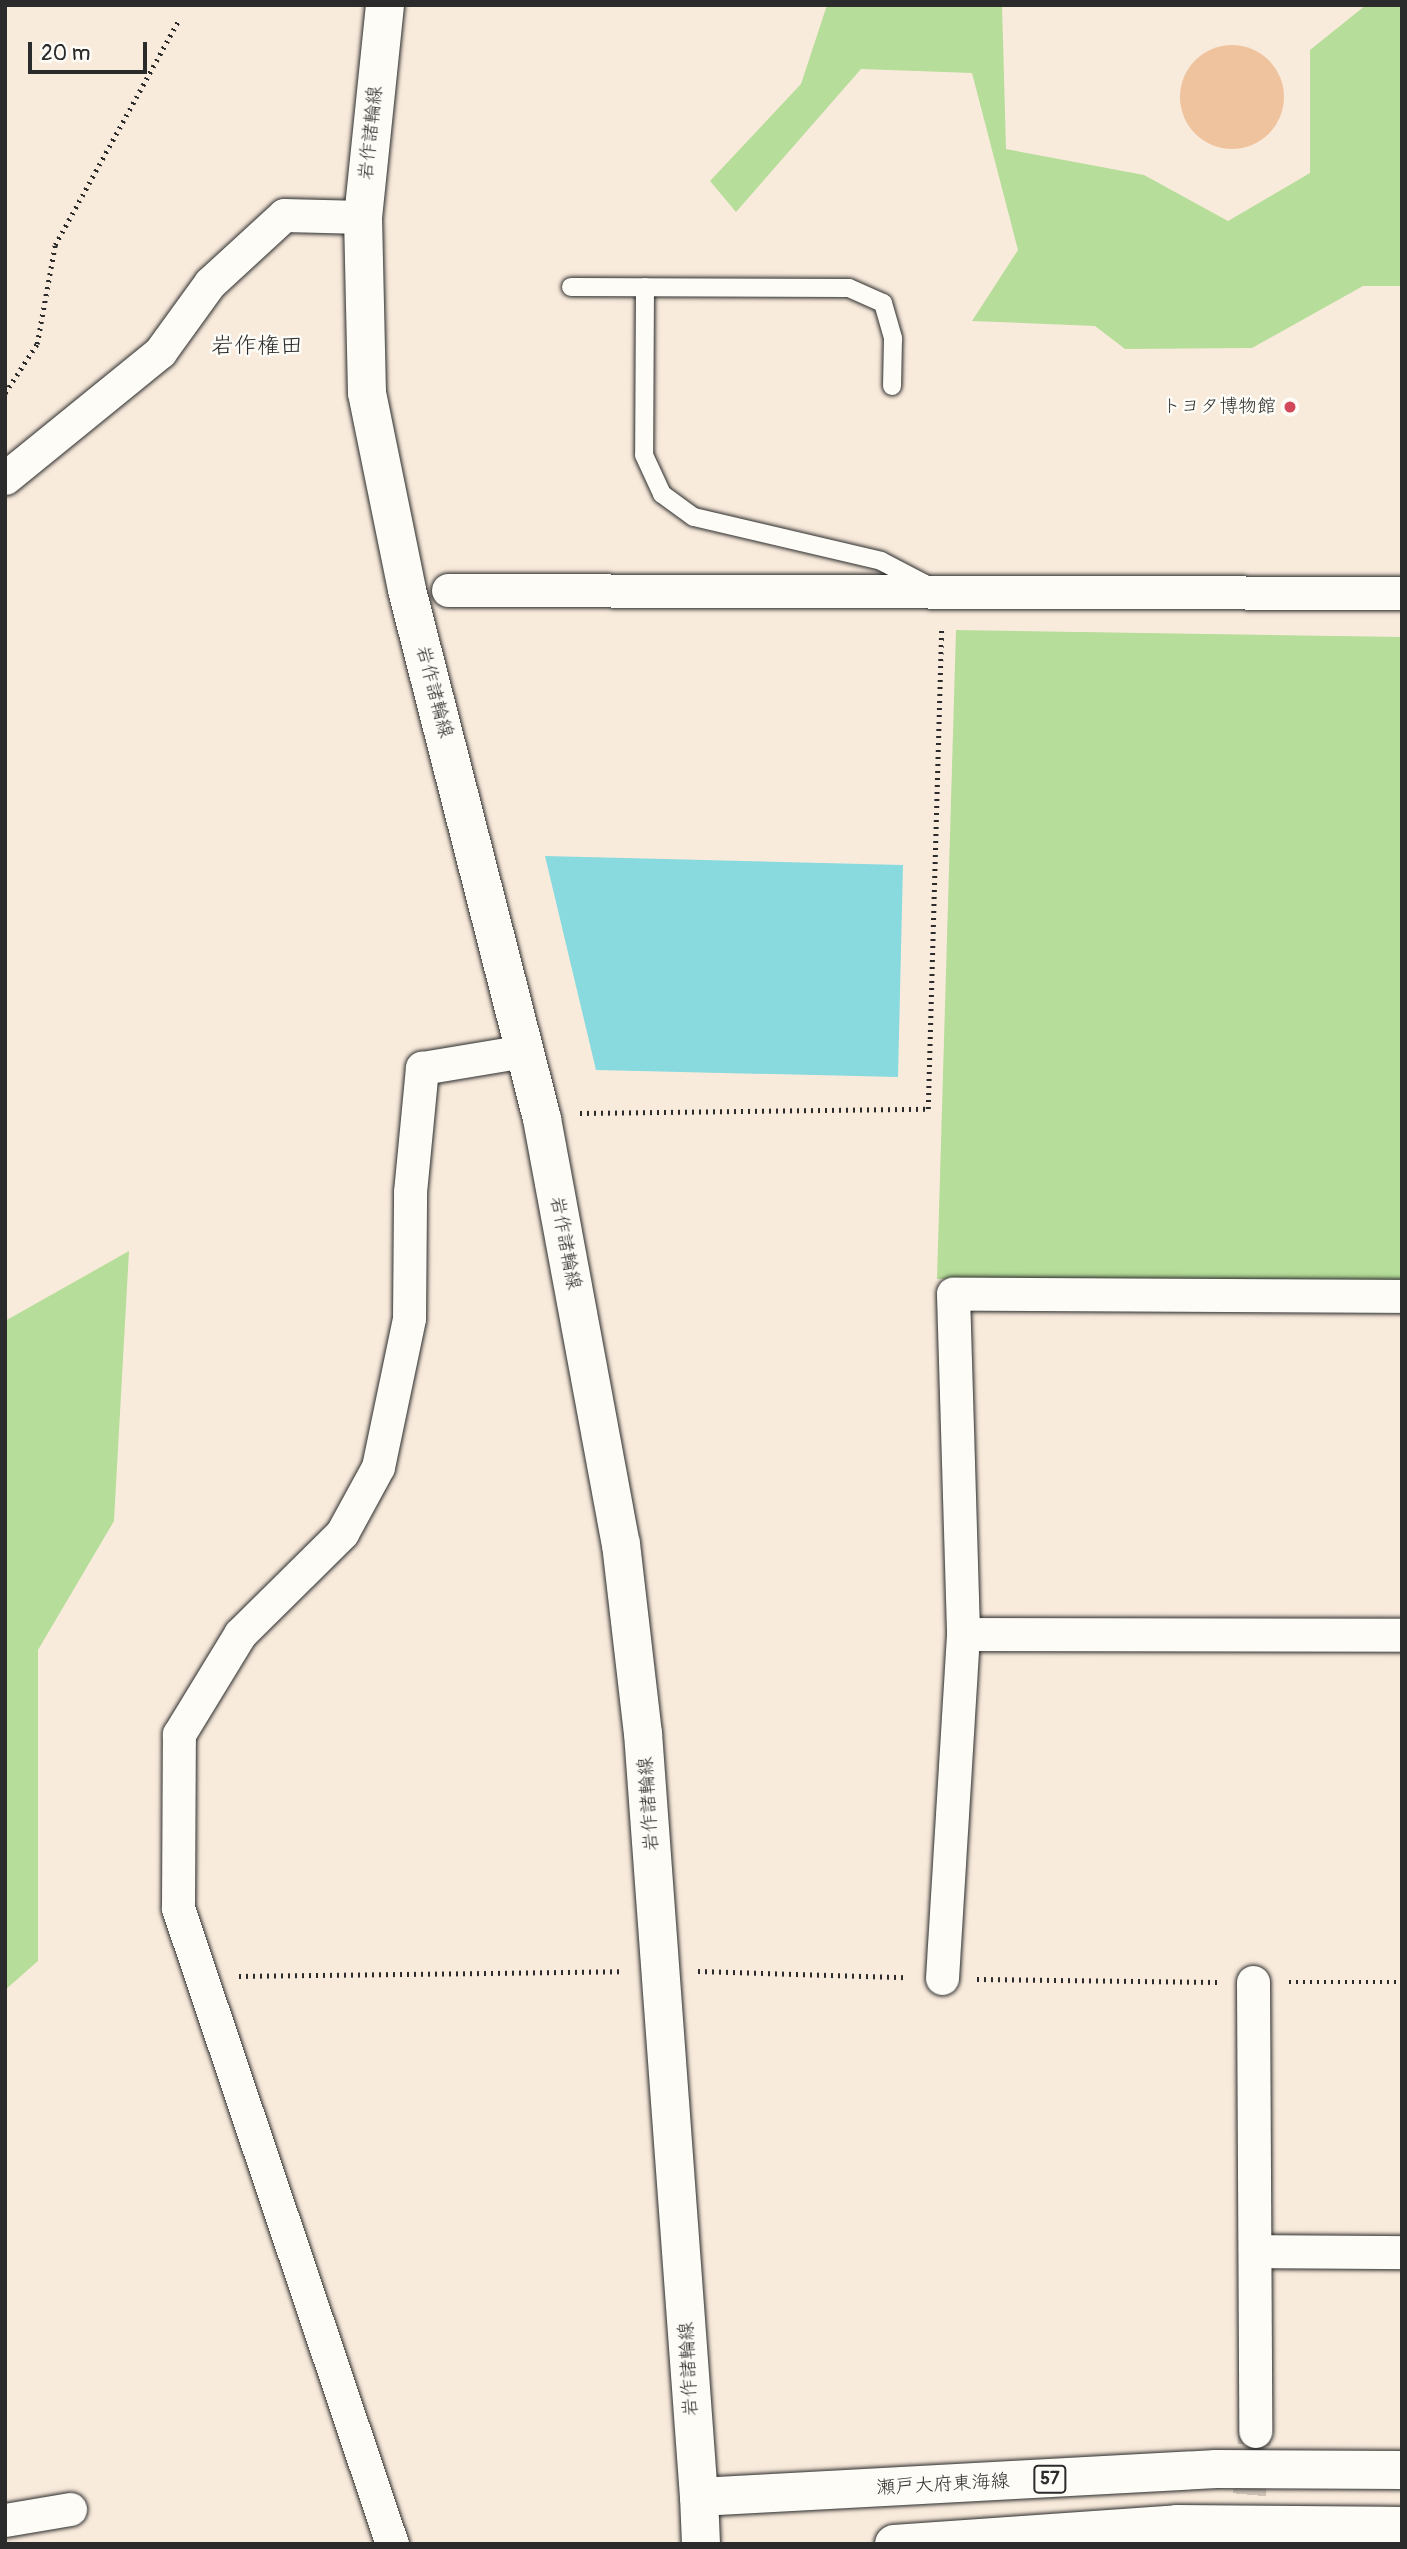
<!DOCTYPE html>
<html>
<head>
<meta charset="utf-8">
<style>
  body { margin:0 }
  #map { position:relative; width:1407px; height:2549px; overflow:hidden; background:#f9ebdc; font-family:Pangolin,"Klee One",sans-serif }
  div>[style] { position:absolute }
  .green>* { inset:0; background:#b6dd99 }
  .water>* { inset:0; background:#88dadf }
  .building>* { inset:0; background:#efc39e }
  .round { border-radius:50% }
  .minor-tunnel>* { height:33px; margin-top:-16.5px; transform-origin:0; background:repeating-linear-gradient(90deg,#d0c5b9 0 33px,transparent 0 50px) }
  .path>* { height:4.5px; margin-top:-2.25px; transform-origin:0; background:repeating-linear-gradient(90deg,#2b2b2b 0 2px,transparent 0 7px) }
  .roads { filter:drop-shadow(0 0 2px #2b2b2b) drop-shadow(0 0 2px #2b2b2b) }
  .service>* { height:18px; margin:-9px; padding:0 9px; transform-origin:9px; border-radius:9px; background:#fdfcf7 }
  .minor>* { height:33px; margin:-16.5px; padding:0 16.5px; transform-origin:16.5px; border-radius:16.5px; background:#fdfcf7 }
  .secondary>* { height:38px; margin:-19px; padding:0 19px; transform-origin:19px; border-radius:19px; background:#fdfcf7 }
  .primary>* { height:38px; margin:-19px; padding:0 19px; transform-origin:19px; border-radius:19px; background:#fdfcf7 }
  .dots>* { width:19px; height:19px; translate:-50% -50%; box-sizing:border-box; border:4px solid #fdfcf7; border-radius:50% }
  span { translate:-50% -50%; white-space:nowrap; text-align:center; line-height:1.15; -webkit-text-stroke:5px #fdfcf7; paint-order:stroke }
  .shield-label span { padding:2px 5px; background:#fdfcf7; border:2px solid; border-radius:5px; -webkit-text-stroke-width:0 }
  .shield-label { font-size:18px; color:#2b2b2b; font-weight:700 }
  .street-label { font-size:19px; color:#2b2b2b }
  .poi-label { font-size:19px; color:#2b2b2b }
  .right { translate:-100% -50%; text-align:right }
  .quarter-label { font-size:23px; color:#2b2b2b }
  .frame { position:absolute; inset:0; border:7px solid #2b2b2b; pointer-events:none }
  .scale { position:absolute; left:28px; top:42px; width:119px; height:32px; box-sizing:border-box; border:4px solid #2b2b2b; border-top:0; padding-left:9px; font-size:21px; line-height:24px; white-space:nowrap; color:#2b2b2b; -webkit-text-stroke:5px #fdfcf7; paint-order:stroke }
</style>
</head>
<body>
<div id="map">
  <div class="green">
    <div style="clip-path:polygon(827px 5px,1002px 5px,1006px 149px,1144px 175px,1228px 221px,1310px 173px,1310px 50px,1366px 5px,1402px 5px,1402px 286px,1363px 286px,1252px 348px,1125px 349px,1095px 326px,972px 321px,1018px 250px,972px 73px,861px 69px,736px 212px,710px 181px,801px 84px)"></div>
    <div style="clip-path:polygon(956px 630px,1402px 637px,1402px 1280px,937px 1279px)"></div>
    <div style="clip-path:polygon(129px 1251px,114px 1521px,38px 1650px,38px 1961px,5px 1990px,5px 1321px)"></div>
  </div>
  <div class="water">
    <div style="clip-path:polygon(545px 856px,903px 865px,898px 1077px,596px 1070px)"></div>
  </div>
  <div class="building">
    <div class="round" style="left:1180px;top:45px;width:104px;height:104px"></div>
  </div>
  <div class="minor-tunnel">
    <div style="left:1245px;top:2544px;width:113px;rotate:-84.9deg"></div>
  </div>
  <div class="path">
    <div style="left:5px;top:393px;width:59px;rotate:-56.9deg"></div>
    <div style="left:37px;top:344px;width:101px;rotate:-79.7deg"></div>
    <div style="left:55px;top:245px;width:256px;rotate:-61.2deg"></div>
    <div style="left:580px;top:1113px;width:348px;rotate:-0.7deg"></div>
    <div style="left:928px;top:1109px;width:480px;rotate:-88.4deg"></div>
    <div style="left:698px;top:1971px;width:208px;rotate:1.7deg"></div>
    <div style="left:239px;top:1976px;width:383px;rotate:-0.7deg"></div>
    <div style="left:977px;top:1979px;width:240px;rotate:0.7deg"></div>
    <div style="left:1289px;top:1982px;width:113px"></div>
  </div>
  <div class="roads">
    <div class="service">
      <div style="left:571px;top:287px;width:278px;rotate:0.2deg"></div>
      <div style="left:849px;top:288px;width:37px;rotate:24deg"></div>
      <div style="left:883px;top:303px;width:37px;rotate:74deg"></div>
      <div style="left:893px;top:339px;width:47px;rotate:91.2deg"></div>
      <div style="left:645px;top:287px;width:168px;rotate:90.3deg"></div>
      <div style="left:644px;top:455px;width:43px;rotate:65.2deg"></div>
      <div style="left:662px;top:494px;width:39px;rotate:36deg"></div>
      <div style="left:694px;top:517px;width:192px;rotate:13.2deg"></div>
      <div style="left:881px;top:561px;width:54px;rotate:27.5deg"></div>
    </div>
    <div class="minor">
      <div style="left:5px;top:478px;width:200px;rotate:-39.1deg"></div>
      <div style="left:160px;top:352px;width:85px;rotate:-54.1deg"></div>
      <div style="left:210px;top:283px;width:100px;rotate:-42.6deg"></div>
      <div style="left:284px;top:215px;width:79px;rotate:1.5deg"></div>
      <div style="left:448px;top:590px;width:954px;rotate:0.18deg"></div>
      <div style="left:1402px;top:1296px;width:449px;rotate:-179.7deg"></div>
      <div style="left:953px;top:1294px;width:340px;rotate:88.3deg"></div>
      <div style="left:963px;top:1634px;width:439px;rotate:0.1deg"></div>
      <div style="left:942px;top:1978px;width:345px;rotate:-86.5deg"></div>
      <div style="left:1253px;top:1982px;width:449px;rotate:89.7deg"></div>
      <div style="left:1256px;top:2251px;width:146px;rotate:0.4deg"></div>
      <div style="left:5px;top:2520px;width:66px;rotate:-9.6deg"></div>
      <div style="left:392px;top:2544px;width:671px;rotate:-108.6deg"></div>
      <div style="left:178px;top:1908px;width:174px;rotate:-89.7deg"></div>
      <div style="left:179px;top:1734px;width:117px;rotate:-58.6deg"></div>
      <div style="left:240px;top:1634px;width:144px;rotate:-44.7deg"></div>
      <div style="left:342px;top:1533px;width:75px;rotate:-61.4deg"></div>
      <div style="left:378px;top:1467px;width:152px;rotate:-78.2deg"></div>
      <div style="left:409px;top:1318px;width:126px;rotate:-89.5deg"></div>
      <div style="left:410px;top:1192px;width:125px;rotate:-84.5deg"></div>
      <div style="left:422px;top:1068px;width:104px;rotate:-9.4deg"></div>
    </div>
    <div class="secondary">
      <div style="left:385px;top:5px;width:213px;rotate:95.9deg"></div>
      <div style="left:363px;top:217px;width:176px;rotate:88.7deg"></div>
      <div style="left:367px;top:393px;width:201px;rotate:78.5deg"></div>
      <div style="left:407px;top:590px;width:546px;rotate:75.68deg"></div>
      <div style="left:542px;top:1119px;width:432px;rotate:79.5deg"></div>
      <div style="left:621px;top:1544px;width:190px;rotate:83.4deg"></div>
      <div style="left:643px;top:1733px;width:766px;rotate:85.81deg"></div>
    </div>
    <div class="primary">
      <div style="left:701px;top:2544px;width:47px;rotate:-92.4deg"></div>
      <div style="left:699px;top:2497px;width:518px;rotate:-3.1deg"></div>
      <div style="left:1216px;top:2469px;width:186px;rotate:0.3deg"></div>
      <div style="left:894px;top:2544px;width:284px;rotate:-4deg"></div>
      <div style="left:1177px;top:2524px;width:225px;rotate:0.5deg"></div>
    </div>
  </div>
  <div class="dots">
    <div style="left:1290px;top:407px;background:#d1495b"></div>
  </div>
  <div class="shield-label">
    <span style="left:1050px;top:2479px">57</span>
  </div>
  <div class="street-label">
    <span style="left:371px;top:133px;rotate:-84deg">岩作諸輪線</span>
    <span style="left:434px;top:692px;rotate:75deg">岩作諸輪線</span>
    <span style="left:565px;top:1243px;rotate:79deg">岩作諸輪線</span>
    <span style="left:649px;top:1804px;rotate:-94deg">岩作諸輪線</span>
    <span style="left:689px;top:2369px;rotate:-93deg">岩作諸輪線</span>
    <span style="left:943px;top:2485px;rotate:-3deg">瀬戸大府東海線</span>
  </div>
  <div class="poi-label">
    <span class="right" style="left:1276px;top:407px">トヨタ博物館</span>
  </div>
  <div class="quarter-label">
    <span style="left:257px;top:346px">岩作権田</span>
  </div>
  <div class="frame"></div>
  <div class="scale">20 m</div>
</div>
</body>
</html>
